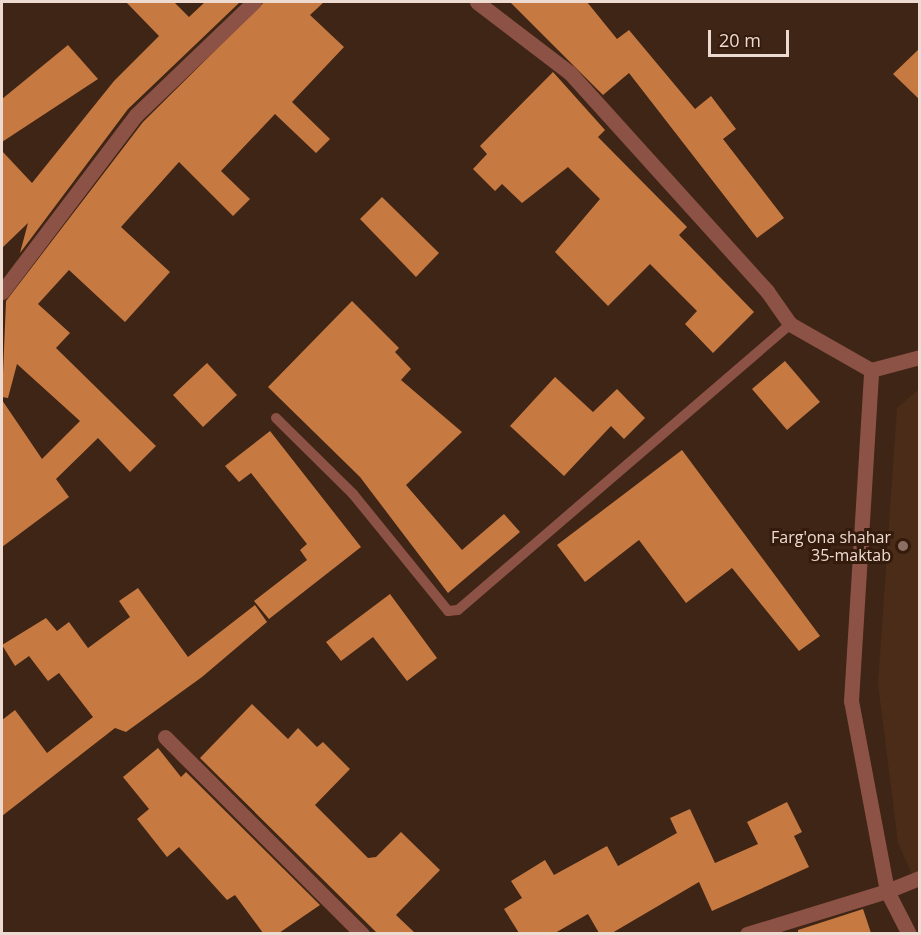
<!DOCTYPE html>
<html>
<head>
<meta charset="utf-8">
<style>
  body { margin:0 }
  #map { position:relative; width:921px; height:935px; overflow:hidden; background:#3e2515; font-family:"Open Sans",sans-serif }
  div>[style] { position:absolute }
  .built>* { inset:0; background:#4b2c18 }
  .building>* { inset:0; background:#c77942 }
  .lane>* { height:10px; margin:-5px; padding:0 5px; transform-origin:5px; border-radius:5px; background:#8d5246 }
  .street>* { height:15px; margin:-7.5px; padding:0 7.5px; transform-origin:7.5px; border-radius:7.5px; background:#8d5246 }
  .dots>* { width:16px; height:16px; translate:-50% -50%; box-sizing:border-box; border:3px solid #341b0c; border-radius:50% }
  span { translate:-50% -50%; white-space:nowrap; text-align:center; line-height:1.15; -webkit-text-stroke:6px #341b0c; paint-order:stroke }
  .poi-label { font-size:16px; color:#eddbd1 }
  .right { translate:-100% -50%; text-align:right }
  .frame { position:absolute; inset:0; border:3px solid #eddbd1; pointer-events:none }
  .scale { position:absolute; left:708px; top:30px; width:81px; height:27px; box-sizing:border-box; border:3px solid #eddbd1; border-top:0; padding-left:8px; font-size:18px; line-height:21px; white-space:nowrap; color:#eddbd1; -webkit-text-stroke:4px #341b0c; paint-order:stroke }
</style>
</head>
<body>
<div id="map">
  <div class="built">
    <div style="clip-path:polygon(919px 389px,919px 890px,898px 843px,878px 684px,897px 408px)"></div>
  </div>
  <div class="building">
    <div style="clip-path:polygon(126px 2px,174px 2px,189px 17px,205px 2px,240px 2px,128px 109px,20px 253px,28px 223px,2px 248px,2px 151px,32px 183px,114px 81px,159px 36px)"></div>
    <div style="clip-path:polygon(264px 2px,324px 2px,310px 15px,344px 47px,292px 102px,330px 139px,316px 153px,275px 114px,221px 171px,250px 199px,233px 216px,179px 162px,121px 227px,170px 272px,125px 322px,69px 270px,38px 304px,70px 333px,56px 348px,156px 446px,130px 472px,98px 438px,56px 479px,69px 497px,2px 547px,2px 400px,42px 459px,80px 421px,17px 364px,8px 398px,2px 397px,6px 301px,143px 122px)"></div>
    <div style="clip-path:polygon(510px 2px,587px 2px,617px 39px,629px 30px,695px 109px,711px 96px,736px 129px,723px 139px,784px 218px,757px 238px,629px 73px,603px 95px)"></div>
    <div style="clip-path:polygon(68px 45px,98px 79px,2px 142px,2px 99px)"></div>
    <div style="clip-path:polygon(920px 48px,920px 100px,893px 74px)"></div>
    <div style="clip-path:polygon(553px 72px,605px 130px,598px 137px,687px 227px,679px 235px,754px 312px,713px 353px,685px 324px,697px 311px,650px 264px,608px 306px,555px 252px,600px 199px,568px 167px,522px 203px,502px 184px,495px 191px,473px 169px,487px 154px,480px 146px)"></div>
    <div style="clip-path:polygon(382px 197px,439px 253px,416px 277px,360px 219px)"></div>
    <div style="clip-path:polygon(352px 301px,399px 348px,395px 352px,411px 369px,401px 380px,462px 432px,406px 485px,462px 550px,504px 514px,520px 532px,448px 593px,360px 477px,268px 387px)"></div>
    <div style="clip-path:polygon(785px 361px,820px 402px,787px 430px,752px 389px)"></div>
    <div style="clip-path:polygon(207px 363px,237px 395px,203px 427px,173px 395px)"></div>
    <div style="clip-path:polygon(555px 377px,593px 412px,617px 389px,645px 418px,624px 439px,611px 426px,564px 476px,510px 426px)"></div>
    <div style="clip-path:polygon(270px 431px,361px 547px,269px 619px,254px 601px,307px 560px,300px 550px,307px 544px,251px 473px,239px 482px,225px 466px)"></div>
    <div style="clip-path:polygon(682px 450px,820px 636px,799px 651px,732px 568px,686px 603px,639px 540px,585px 582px,557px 545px)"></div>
    <div style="clip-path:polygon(138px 588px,188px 657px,255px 605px,267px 622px,202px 677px,126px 732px,115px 728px,2px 816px,2px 720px,15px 710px,47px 753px,93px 717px,59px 673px,48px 681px,29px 656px,15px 666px,2px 645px,46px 618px,57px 631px,69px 622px,88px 648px,130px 617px,119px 601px)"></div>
    <div style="clip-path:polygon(390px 594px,437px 658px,407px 681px,373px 637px,341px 661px,326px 642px)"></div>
    <div style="clip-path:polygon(252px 704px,288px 739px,298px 728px,317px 747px,323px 742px,350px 769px,315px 805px,368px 858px,376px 857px,401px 832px,440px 870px,396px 915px,415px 933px,377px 933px,200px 758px)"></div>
    <div style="clip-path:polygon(158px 748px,181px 777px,186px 772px,320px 905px,279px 933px,263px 933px,235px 895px,227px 900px,179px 847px,167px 857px,137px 819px,149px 809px,123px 777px)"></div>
    <div style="clip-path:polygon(787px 802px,802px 832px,794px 836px,809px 867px,712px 911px,699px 882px,612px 933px,599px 933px,588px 914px,555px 933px,519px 933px,504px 909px,522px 898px,511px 881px,545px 860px,554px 875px,607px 846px,618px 866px,677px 833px,670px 818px,690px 809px,715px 863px,758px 844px,747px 822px)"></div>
    <div style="clip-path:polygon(863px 909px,871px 933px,798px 933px,798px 930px)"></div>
  </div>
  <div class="lane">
    <div style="left:276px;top:418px;width:108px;rotate:44.6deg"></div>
    <div style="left:353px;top:494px;width:151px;rotate:50.9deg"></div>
    <div style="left:448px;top:611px;width:10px;rotate:-6deg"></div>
    <div style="left:458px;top:610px;width:438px;rotate:-40.7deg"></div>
  </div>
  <div class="street">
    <div style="left:477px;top:2px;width:117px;rotate:37.4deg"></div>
    <div style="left:570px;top:73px;width:294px;rotate:47.9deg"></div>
    <div style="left:767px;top:291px;width:40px;rotate:55.1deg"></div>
    <div style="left:790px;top:324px;width:93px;rotate:29.6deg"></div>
    <div style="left:871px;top:370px;width:51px;rotate:-14.9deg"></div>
    <div style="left:2px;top:292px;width:222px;rotate:-52.9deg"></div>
    <div style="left:136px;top:115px;width:163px;rotate:-43.8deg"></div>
    <div style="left:165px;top:737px;width:279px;rotate:45deg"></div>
    <div style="left:747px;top:934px;width:146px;rotate:-17.1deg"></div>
    <div style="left:887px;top:891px;width:193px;rotate:-100.7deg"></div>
    <div style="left:851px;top:701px;width:332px;rotate:-86.5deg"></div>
    <div style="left:909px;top:934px;width:48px;rotate:-117.1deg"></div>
    <div style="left:887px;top:891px;width:35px;rotate:-22deg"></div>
  </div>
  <div class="dots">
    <div style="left:903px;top:546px;background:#8d6e63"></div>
  </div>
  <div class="poi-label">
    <span class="right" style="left:891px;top:546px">Farg'ona shahar<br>35-maktab</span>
  </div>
  <div class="frame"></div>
  <div class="scale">20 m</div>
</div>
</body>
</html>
